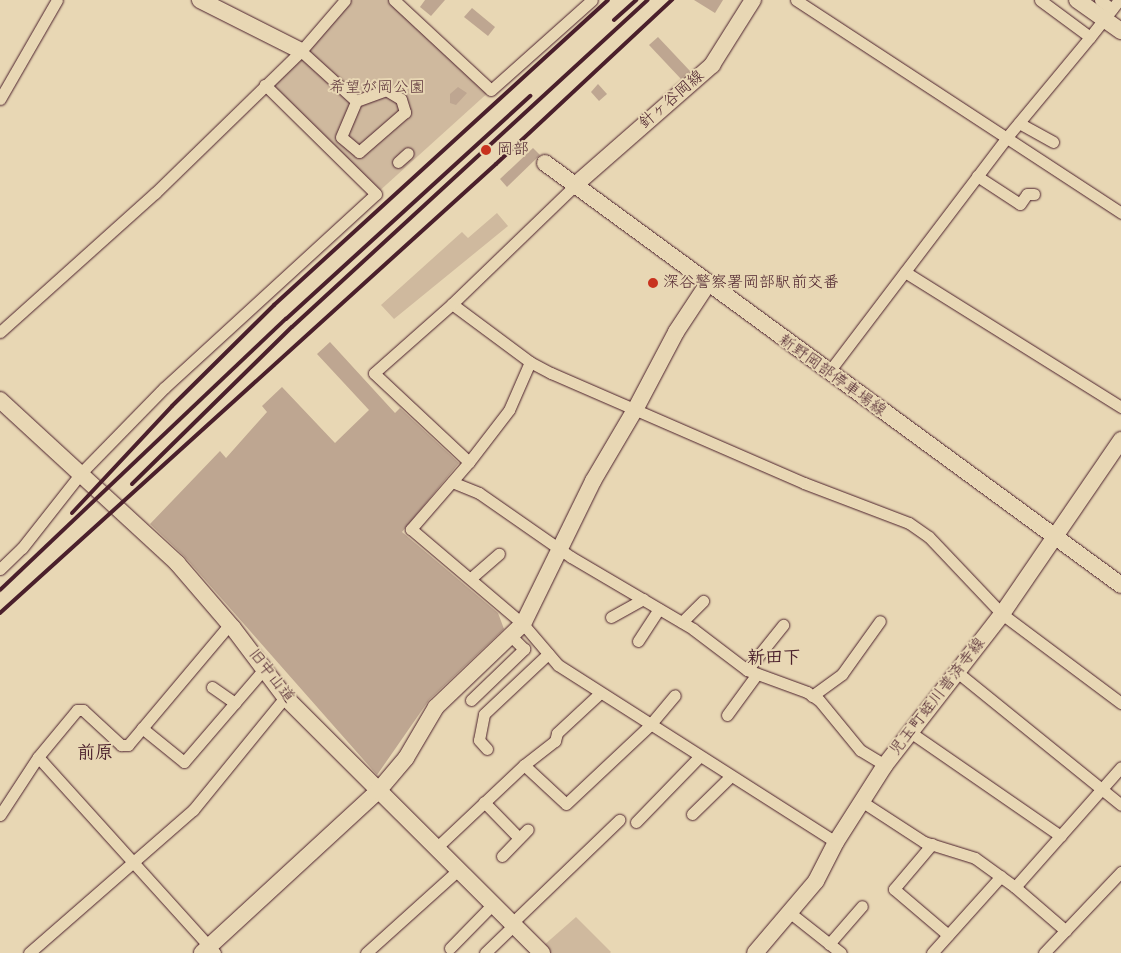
<!DOCTYPE html>
<html>
<head>
<meta charset="utf-8">
<style>
  body { margin:0 }
  #map { position:relative; width:1121px; height:953px; overflow:hidden; background:#e8d7b4; font-family:Mynerve,"Klee One",sans-serif }
  div>[style] { position:absolute }
  .green>* { inset:0; background:#cfb99e }
  .building>* { inset:0; background:#bea691 }
  .roads { filter:drop-shadow(0 0 1px #4a1f2b) drop-shadow(0 0 1px #4a1f2b) }
  .street>* { height:11px; margin:-5.5px; padding:0 5.5px; transform-origin:5.5px; border-radius:5.5px; background:#e8d7b4 }
  .secondary>* { height:16px; margin:-8px; padding:0 8px; transform-origin:8px; border-radius:8px; background:#e8d7b4 }
  .rail>* { height:4px; margin:-2px; padding:0 2px; transform-origin:2px; border-radius:2px; background:#4a1f2b }
  .dots>* { width:14px; height:14px; translate:-50% -50%; box-sizing:border-box; border:2px solid #e8d7b4; border-radius:50% }
  span { translate:-50% -50%; white-space:nowrap; text-align:center; line-height:1.15; -webkit-text-stroke:4px #e8d7b4; paint-order:stroke }
  .park-label { font-size:16px; color:#5e363c }
  .street-label { font-size:16px; color:#4a1f2b }
  .poi-label { font-size:16px; color:#4a1f2b }
  .left { translate:0 -50%; text-align:left }
  .neighbourhood-label { font-size:18px; color:#4a1f2b; font-weight:700 }
</style>
</head>
<body>
<div id="map">
  <div class="green">
    <div style="clip-path:polygon(344px 0,395px 0,491px 90px,376px 194px,265px 85px)"></div>
    <div style="clip-path:polygon(497px 213px,508px 226px,394px 319px,381px 305px,462px 232px,468px 238px)"></div>
    <div style="clip-path:polygon(576px 917px,611px 952px,610px 953px,550px 953px,543px 946px)"></div>
  </div>
  <div class="building">
    <div style="clip-path:polygon(425px 0,445px 0,431px 16px,420px 7px)"></div>
    <div style="clip-path:polygon(694px 0,723px 0,715px 13px)"></div>
    <div style="clip-path:polygon(472px 8px,495px 27px,488px 36px,464px 17px)"></div>
    <div style="clip-path:polygon(658px 37px,690px 71px,681px 79px,649px 45px)"></div>
    <div style="clip-path:polygon(598px 84px,607px 94px,599px 101px,591px 92px)"></div>
    <div style="clip-path:polygon(458px 87px,467px 93px,456px 105px,450px 103px,450px 94px)"></div>
    <div style="clip-path:polygon(533px 148px,540px 155px,507px 187px,500px 179px)"></div>
    <div style="clip-path:polygon(330px 342px,395px 413px,400px 408px,459px 463px,402px 532px,498px 613px,504px 629px,429px 700px,377px 775px,184px 556px,150px 524px,220px 451px,226px 458px,267px 412px,262px 406px,282px 387px,335px 443px,369px 410px,317px 354px)"></div>
  </div>
  <div class="roads">
    <div class="street">
      <div style="left:394px;top:0;width:132px;rotate:42.9deg"></div>
      <div style="left:491px;top:90px;width:135px;rotate:-41.7deg"></div>
      <div style="left:796px;top:0;width:389px;rotate:33.2deg"></div>
      <div style="left:1040px;top:0;width:62px;rotate:36.5deg"></div>
      <div style="left:1090px;top:37px;width:47px;rotate:-51.9deg"></div>
      <div style="left:1100px;top:0;width:15px;rotate:37deg"></div>
      <div style="left:301px;top:51px;width:74px;rotate:42.3deg"></div>
      <div style="left:356px;top:101px;width:32px;rotate:-20deg"></div>
      <div style="left:386px;top:90px;width:17px;rotate:31deg"></div>
      <div style="left:401px;top:99px;width:14px;rotate:73deg"></div>
      <div style="left:405px;top:112px;width:61px;rotate:139deg"></div>
      <div style="left:359px;top:152px;width:23px;rotate:-140deg"></div>
      <div style="left:341px;top:137px;width:39px;rotate:-67deg"></div>
      <div style="left:0;top:99px;width:114px;rotate:-60.1deg"></div>
      <div style="left:1019px;top:123px;width:39px;rotate:29deg"></div>
      <div style="left:398px;top:162px;width:13px;rotate:-42deg"></div>
      <div style="left:977px;top:176px;width:51px;rotate:33.1deg"></div>
      <div style="left:1020px;top:204px;width:12px;rotate:-55deg"></div>
      <div style="left:1027px;top:194px;width:7px"></div>
      <div style="left:905px;top:272px;width:255px;rotate:32deg"></div>
      <div style="left:452px;top:304px;width:97px;rotate:36.6deg"></div>
      <div style="left:530px;top:362px;width:24px;rotate:28deg"></div>
      <div style="left:551px;top:373px;width:276px;rotate:23.5deg"></div>
      <div style="left:804px;top:483px;width:112px;rotate:20.9deg"></div>
      <div style="left:909px;top:523px;width:24px;rotate:35deg"></div>
      <div style="left:929px;top:537px;width:106px;rotate:46.5deg"></div>
      <div style="left:1002px;top:614px;width:149px;rotate:36.8deg"></div>
      <div style="left:0;top:332px;width:208px;rotate:-41.9deg"></div>
      <div style="left:155px;top:193px;width:204px;rotate:-44.2deg"></div>
      <div style="left:301px;top:51px;width:67px;rotate:-49.2deg"></div>
      <div style="left:530px;top:362px;width:52px;rotate:113.6deg"></div>
      <div style="left:509px;top:410px;width:66px;rotate:127.6deg"></div>
      <div style="left:469px;top:462px;width:89px;rotate:130.9deg"></div>
      <div style="left:411px;top:529px;width:147px;rotate:40.3deg"></div>
      <div style="left:523px;top:624px;width:54px;rotate:49.5deg"></div>
      <div style="left:558px;top:665px;width:330px;rotate:32.5deg"></div>
      <div style="left:828px;top:373px;width:296px;rotate:-52.8deg"></div>
      <div style="left:1007px;top:137px;width:130px;rotate:-50.3deg"></div>
      <div style="left:469px;top:462px;width:130px;rotate:-136.9deg"></div>
      <div style="left:374px;top:373px;width:104px;rotate:-41.5deg"></div>
      <div style="left:452px;top:304px;width:170px;rotate:-44deg"></div>
      <div style="left:452px;top:482px;width:29px;rotate:22deg"></div>
      <div style="left:479px;top:493px;width:112px;rotate:34.8deg"></div>
      <div style="left:571px;top:557px;width:142px;rotate:30.5deg"></div>
      <div style="left:693px;top:629px;width:68px;rotate:37.2deg"></div>
      <div style="left:747px;top:670px;width:64px;rotate:20.1deg"></div>
      <div style="left:807px;top:692px;width:14px;rotate:34deg"></div>
      <div style="left:819px;top:700px;width:65px;rotate:50.6deg"></div>
      <div style="left:860px;top:750px;width:29px;rotate:31deg"></div>
      <div style="left:0;top:569px;width:30px;rotate:-44deg"></div>
      <div style="left:22px;top:548px;width:95px;rotate:-51.8deg"></div>
      <div style="left:81px;top:473px;width:119px;rotate:-45.7deg"></div>
      <div style="left:164px;top:388px;width:287px;rotate:-42.5deg"></div>
      <div style="left:376px;top:194px;width:156px;rotate:-135.5deg"></div>
      <div style="left:471px;top:578px;width:37px;rotate:-41deg"></div>
      <div style="left:611px;top:617px;width:37px;rotate:-29deg"></div>
      <div style="left:682px;top:622px;width:30px;rotate:-45deg"></div>
      <div style="left:638px;top:641px;width:38px;rotate:-57deg"></div>
      <div style="left:747px;top:670px;width:58px;rotate:-51.3deg"></div>
      <div style="left:957px;top:672px;width:211px;rotate:39deg"></div>
      <div style="left:212px;top:687px;width:28px;rotate:35deg"></div>
      <div style="left:812px;top:696px;width:37px;rotate:-36deg"></div>
      <div style="left:842px;top:674px;width:65px;rotate:-54.4deg"></div>
      <div style="left:471px;top:700px;width:74px;rotate:-43.9deg"></div>
      <div style="left:524px;top:649px;width:18px;rotate:-135deg"></div>
      <div style="left:727px;top:715px;width:51px;rotate:-53.8deg"></div>
      <div style="left:142px;top:728px;width:54px;rotate:39deg"></div>
      <div style="left:184px;top:762px;width:123px;rotate:-49.3deg"></div>
      <div style="left:910px;top:732px;width:183px;rotate:34.6deg"></div>
      <div style="left:487px;top:749px;width:12px;rotate:-132deg"></div>
      <div style="left:479px;top:740px;width:26px;rotate:-79deg"></div>
      <div style="left:484px;top:714px;width:88px;rotate:-43.2deg"></div>
      <div style="left:38px;top:757px;width:264px;rotate:47.9deg"></div>
      <div style="left:524px;top:765px;width:39px;rotate:-38deg"></div>
      <div style="left:555px;top:741px;width:8px;rotate:-76deg"></div>
      <div style="left:557px;top:733px;width:57px;rotate:-42.9deg"></div>
      <div style="left:861px;top:801px;width:75px;rotate:33.1deg"></div>
      <div style="left:924px;top:842px;width:53px;rotate:17.4deg"></div>
      <div style="left:975px;top:858px;width:49px;rotate:35.9deg"></div>
      <div style="left:1015px;top:887px;width:67px;rotate:40.8deg"></div>
      <div style="left:484px;top:802px;width:50px;rotate:45.8deg"></div>
      <div style="left:692px;top:814px;width:54px;rotate:-44.3deg"></div>
      <div style="left:0;top:815px;width:69px;rotate:-56.8deg"></div>
      <div style="left:38px;top:757px;width:61px;rotate:-50.3deg"></div>
      <div style="left:77px;top:710px;width:6px"></div>
      <div style="left:83px;top:710px;width:52px;rotate:42.6deg"></div>
      <div style="left:121px;top:745px;width:7px"></div>
      <div style="left:128px;top:745px;width:158px;rotate:-49.9deg"></div>
      <div style="left:636px;top:822px;width:91px;rotate:-45.9deg"></div>
      <div style="left:932px;top:844px;width:59px;rotate:130.2deg"></div>
      <div style="left:894px;top:889px;width:71px;rotate:40.4deg"></div>
      <div style="left:435px;top:849px;width:122px;rotate:-43.3deg"></div>
      <div style="left:524px;top:765px;width:57px;rotate:42.9deg"></div>
      <div style="left:566px;top:804px;width:114px;rotate:-43.2deg"></div>
      <div style="left:649px;top:726px;width:40px;rotate:-50deg"></div>
      <div style="left:502px;top:856px;width:37px;rotate:-46deg"></div>
      <div style="left:1015px;top:887px;width:160px;rotate:-48.5deg"></div>
      <div style="left:789px;top:912px;width:66px;rotate:38.3deg"></div>
      <div style="left:512px;top:923px;width:149px;rotate:-43.9deg"></div>
      <div style="left:829px;top:944px;width:50px;rotate:-49deg"></div>
      <div style="left:450px;top:948px;width:60px;rotate:-45.7deg"></div>
      <div style="left:29px;top:953px;width:218px;rotate:-41.1deg"></div>
      <div style="left:193px;top:810px;width:146px;rotate:-50.8deg"></div>
      <div style="left:366px;top:953px;width:122px;rotate:-42deg"></div>
      <div style="left:485px;top:953px;width:40px;rotate:-44deg"></div>
      <div style="left:932px;top:953px;width:103px;rotate:-48.1deg"></div>
      <div style="left:1044px;top:953px;width:112px;rotate:-46.5deg"></div>
    </div>
    <div class="secondary">
      <div style="left:200px;top:0;width:113px;rotate:26.8deg"></div>
      <div style="left:1077px;top:0;width:54px;rotate:35.2deg"></div>
      <div style="left:545px;top:163px;width:714px;rotate:36.23deg"></div>
      <div style="left:574px;top:186px;width:184px;rotate:-41.2deg"></div>
      <div style="left:712px;top:65px;width:77px;rotate:-57.8deg"></div>
      <div style="left:0;top:400px;width:241px;rotate:42.6deg"></div>
      <div style="left:177px;top:563px;width:86px;rotate:49.3deg"></div>
      <div style="left:233px;top:628px;width:86px;rotate:53deg"></div>
      <div style="left:285px;top:697px;width:363px;rotate:44.9deg"></div>
      <div style="left:202px;top:953px;width:239px;rotate:-42.6deg"></div>
      <div style="left:378px;top:791px;width:43px;rotate:-49.7deg"></div>
      <div style="left:406px;top:758px;width:59px;rotate:-59.5deg"></div>
      <div style="left:436px;top:707px;width:120px;rotate:-43.7deg"></div>
      <div style="left:523px;top:624px;width:159px;rotate:-63.9deg"></div>
      <div style="left:593px;top:481px;width:85px;rotate:-59.5deg"></div>
      <div style="left:636px;top:408px;width:86px;rotate:-62.2deg"></div>
      <div style="left:676px;top:332px;width:56px;rotate:-56.6deg"></div>
      <div style="left:755px;top:953px;width:94px;rotate:-49.7deg"></div>
      <div style="left:816px;top:881px;width:44px;rotate:-62.9deg"></div>
      <div style="left:836px;top:842px;width:91px;rotate:-57.5deg"></div>
      <div style="left:885px;top:765px;width:191px;rotate:-52.2deg"></div>
      <div style="left:1002px;top:614px;width:211px;rotate:-55.6deg"></div>
    </div>
  </div>
  <div class="rail">
    <div style="left:614px;top:20px;width:30px;rotate:-42deg"></div>
    <div style="left:132px;top:484px;width:224px;rotate:-44.5deg"></div>
    <div style="left:292px;top:327px;width:483px;rotate:-42.6deg"></div>
    <div style="left:72px;top:513px;width:146px;rotate:-46.9deg"></div>
    <div style="left:172px;top:406px;width:144px;rotate:-44.7deg"></div>
    <div style="left:274px;top:305px;width:452px;rotate:-42.4deg"></div>
    <div style="left:0;top:590px;width:394px;rotate:-43.5deg"></div>
    <div style="left:286px;top:319px;width:331px;rotate:-42.4deg"></div>
    <div style="left:0;top:613px;width:669px;rotate:-42.15deg"></div>
    <div style="left:496px;top:164px;width:241px;rotate:-43deg"></div>
  </div>
  <div class="dots">
    <div style="left:486px;top:150px;background:#c8321e"></div>
    <div style="left:653px;top:283px;background:#c8321e"></div>
  </div>
  <div class="park-label">
    <span style="left:377px;top:88px">希望が岡公園</span>
  </div>
  <div class="street-label">
    <span style="left:672px;top:100px;rotate:-41deg">針ヶ谷岡線</span>
    <span style="left:832px;top:376px;rotate:36deg">新野岡部停車場線</span>
    <span style="left:271px;top:676px;rotate:52deg">旧中山道</span>
    <span style="left:938px;top:697px;rotate:-52deg">児玉町蛭川普済寺線</span>
  </div>
  <div class="poi-label">
    <span class="left" style="left:497px;top:150px">岡部</span>
    <span class="left" style="left:663px;top:283px">深谷警察署岡部駅前交番</span>
  </div>
  <div class="neighbourhood-label">
    <span style="left:774px;top:658px">新田下</span>
    <span style="left:95px;top:753px">前原</span>
  </div>
</div>
</body>
</html>
